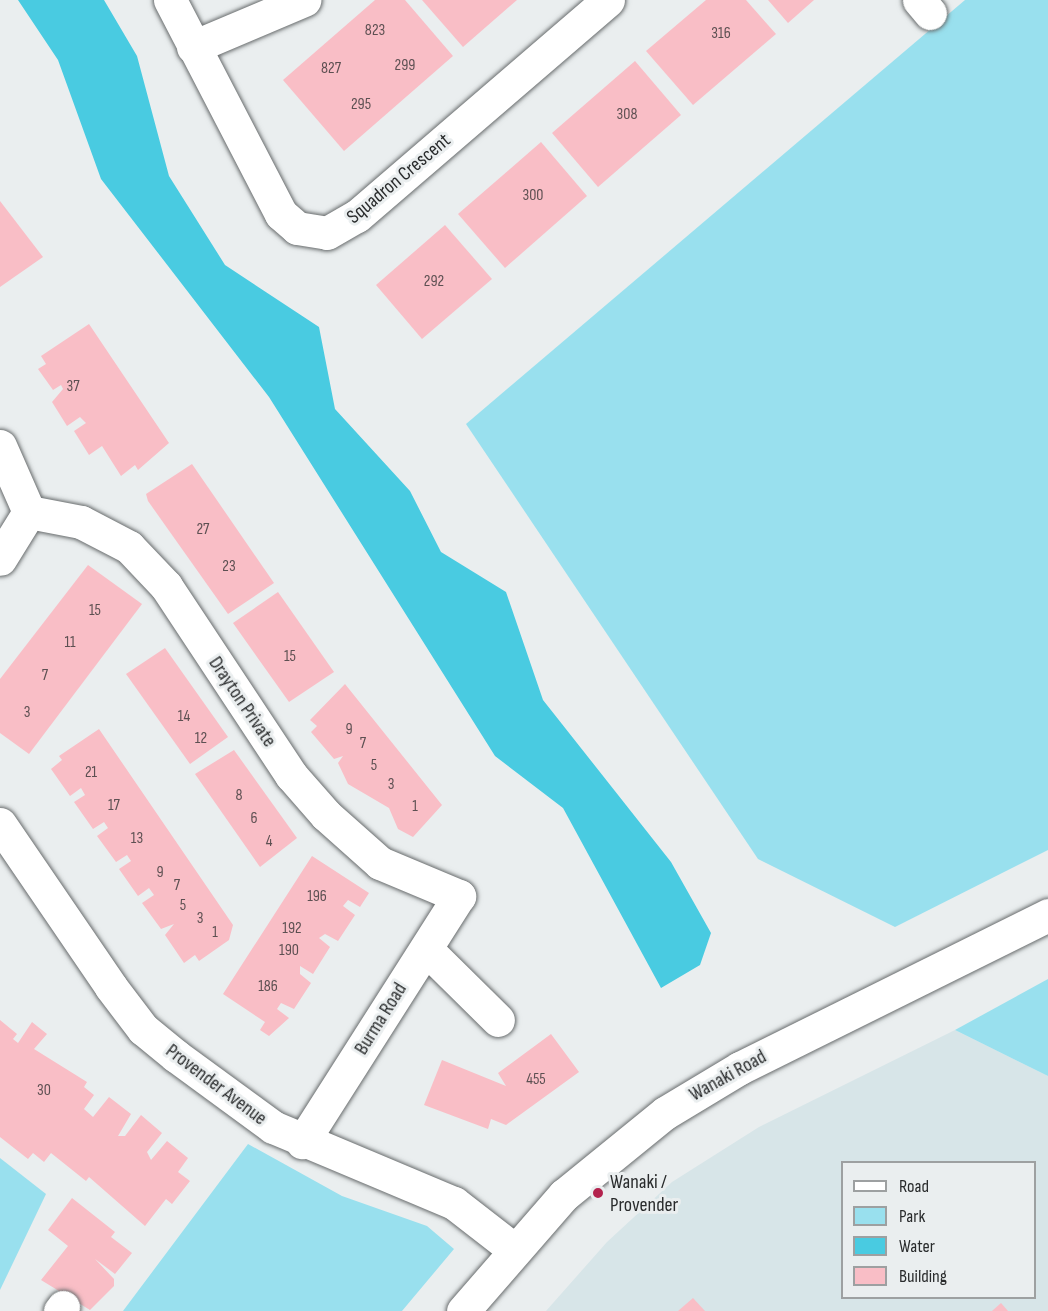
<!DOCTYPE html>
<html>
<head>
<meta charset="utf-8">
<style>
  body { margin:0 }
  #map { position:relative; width:1048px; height:1311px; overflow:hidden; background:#eaeeef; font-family:"Sofia Sans Condensed",sans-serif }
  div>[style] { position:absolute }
  .built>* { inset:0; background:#d7e5e8 }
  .green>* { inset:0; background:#99e0ee }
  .water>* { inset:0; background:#49cbe1 }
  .building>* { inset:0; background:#f9bec6 }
  .roads { filter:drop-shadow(0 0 2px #686c6d) drop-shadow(0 0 2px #686c6d) }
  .minor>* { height:33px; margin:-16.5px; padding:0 16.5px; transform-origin:16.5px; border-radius:16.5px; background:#fff }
  .dots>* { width:16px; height:16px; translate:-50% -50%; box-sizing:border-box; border:3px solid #eaeeef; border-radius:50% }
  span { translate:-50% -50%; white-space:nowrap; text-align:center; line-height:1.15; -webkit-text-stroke:6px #eaeeef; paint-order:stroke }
  .number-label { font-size:16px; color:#5d5052 }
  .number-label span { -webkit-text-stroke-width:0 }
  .street-label { font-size:20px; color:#292b2c }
  .poi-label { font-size:20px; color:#292b2c }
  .left { translate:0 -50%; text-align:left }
  .legend { position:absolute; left:841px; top:1161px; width:195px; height:138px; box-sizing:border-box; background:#eaeeef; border:2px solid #9da0a1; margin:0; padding:8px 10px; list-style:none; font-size:18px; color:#292b2c }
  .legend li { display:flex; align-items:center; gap:12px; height:30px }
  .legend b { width:30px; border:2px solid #9da0a1 }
</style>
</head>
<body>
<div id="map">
  <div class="built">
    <div style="clip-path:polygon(evenodd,955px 1030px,1048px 1076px,1048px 1311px,546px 1311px,607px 1242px,672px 1182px,759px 1127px,955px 1030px,842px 1162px,1034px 1162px,1034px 1298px,842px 1298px,842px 1162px)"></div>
  </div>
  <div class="green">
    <div style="clip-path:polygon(965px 0,1048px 0,1048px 850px,895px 927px,758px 859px,466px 424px)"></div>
    <div style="clip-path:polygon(1048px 979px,1048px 1076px,955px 1030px)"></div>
    <div style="clip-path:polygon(248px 1144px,342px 1196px,427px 1226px,454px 1249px,402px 1311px,123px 1311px)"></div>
    <div style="clip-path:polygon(0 1158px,46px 1194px,0 1290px)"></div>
  </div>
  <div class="water">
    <div style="clip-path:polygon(18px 0,104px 0,137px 56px,169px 176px,225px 265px,319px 327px,335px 409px,410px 491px,441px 552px,506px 592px,543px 700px,671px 862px,711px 933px,700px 965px,661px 988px,563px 808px,495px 756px,269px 397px,101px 179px,58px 60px)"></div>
  </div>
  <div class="building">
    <div style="clip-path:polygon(375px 0,405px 0,453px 56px,344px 151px,283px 80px)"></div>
    <div style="clip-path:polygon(422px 0,517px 0,463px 47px)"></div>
    <div style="clip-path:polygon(706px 0,746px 0,776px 34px,693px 105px,646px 51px)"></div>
    <div style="clip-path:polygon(768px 0,814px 0,788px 23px)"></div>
    <div style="clip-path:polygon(635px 61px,681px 115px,598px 187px,552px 133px)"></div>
    <div style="clip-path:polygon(541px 142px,587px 196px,505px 268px,458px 214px)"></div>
    <div style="clip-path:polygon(0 201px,43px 257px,0 287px)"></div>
    <div style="clip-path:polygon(445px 225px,492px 279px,422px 339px,376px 285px)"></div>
    <div style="clip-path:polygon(89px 324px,169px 443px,138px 470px,135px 465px,121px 476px,102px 446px,89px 455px,74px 431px,86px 423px,80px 417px,67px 426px,52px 402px,63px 389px,61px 385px,53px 390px,38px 369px,46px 364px,41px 356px)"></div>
    <div style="clip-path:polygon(192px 464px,274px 583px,228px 614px,148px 501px,146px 494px)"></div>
    <div style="clip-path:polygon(88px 565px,142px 604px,29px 754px,0 733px,0 679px)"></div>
    <div style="clip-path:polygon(278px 592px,334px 672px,289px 702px,233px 623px)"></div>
    <div style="clip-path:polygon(165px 648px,228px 737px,190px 764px,126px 674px)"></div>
    <div style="clip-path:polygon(345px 684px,442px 805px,413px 837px,398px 829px,389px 808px,348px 784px,338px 763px,343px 756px,334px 759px,311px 732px,317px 726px,310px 720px)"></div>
    <div style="clip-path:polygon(99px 729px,233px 925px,229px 940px,199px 961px,195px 955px,184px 963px,165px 935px,174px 924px,161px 929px,142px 903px,154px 895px,149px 888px,138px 896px,119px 869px,131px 861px,127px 855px,116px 862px,97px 836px,108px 828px,104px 822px,93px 829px,74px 802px,85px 795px,81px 788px,70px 796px,51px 769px,62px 760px,59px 756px)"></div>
    <div style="clip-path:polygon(234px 750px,297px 838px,260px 867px,195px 774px)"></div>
    <div style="clip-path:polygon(312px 856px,369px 893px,360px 907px,348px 900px,343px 906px,355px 915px,338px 941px,325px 934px,319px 938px,330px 947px,313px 974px,300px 966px,300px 974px,311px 983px,294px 1009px,281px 1003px,277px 1009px,289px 1018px,269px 1036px,260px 1030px,265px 1022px,223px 994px)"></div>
    <div style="clip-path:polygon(0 1020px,17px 1034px,13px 1039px,18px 1043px,32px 1022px,47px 1034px,34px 1049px,87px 1082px,84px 1087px,94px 1095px,84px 1109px,93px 1117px,109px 1097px,131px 1114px,118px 1136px,125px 1136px,141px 1115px,162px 1133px,147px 1152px,151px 1160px,167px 1141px,188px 1158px,178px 1172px,190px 1181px,172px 1204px,166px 1199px,145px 1226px,89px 1177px,86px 1181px,51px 1153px,44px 1162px,33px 1153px,28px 1159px,0 1137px)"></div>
    <div style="clip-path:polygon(551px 1034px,579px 1072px,506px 1125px,491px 1119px,488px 1129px,424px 1105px,442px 1060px,506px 1086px,498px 1073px)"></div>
    <div style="clip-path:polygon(72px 1198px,115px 1232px,111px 1237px,132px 1253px,115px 1274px,95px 1259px,114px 1279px,114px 1286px,90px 1310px,41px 1280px,68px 1246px,48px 1230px)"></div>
    <div style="clip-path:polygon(693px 1298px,705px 1311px,678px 1311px)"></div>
    <div style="clip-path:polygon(1001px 1303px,1008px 1311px,992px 1311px)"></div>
  </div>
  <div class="roads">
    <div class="minor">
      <div style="left:170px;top:0;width:241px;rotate:62.6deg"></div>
      <div style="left:281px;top:214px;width:21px;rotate:41deg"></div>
      <div style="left:297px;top:228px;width:30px;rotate:9deg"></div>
      <div style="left:327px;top:233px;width:34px;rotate:-30deg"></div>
      <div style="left:357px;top:216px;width:331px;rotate:-40.7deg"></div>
      <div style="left:919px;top:0;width:17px;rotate:50deg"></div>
      <div style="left:193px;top:47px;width:121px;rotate:-22.9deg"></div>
      <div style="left:0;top:446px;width:72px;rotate:66.3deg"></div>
      <div style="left:29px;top:512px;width:55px;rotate:121.7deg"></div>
      <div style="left:29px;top:512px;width:53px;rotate:10.9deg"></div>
      <div style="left:81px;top:522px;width:54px;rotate:27.5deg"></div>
      <div style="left:129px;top:547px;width:54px;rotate:46.5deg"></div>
      <div style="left:166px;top:586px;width:227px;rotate:56.5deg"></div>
      <div style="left:291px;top:775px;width:53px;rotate:48.8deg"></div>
      <div style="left:326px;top:815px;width:72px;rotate:41.6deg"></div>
      <div style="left:380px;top:863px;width:86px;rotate:22.7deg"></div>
      <div style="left:459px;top:896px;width:292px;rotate:122.5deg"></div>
      <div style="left:0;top:824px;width:197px;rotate:55.7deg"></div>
      <div style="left:111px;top:987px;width:53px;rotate:52.7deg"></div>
      <div style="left:143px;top:1029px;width:43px;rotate:39.3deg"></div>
      <div style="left:176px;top:1056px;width:120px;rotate:36.2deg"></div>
      <div style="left:273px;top:1127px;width:196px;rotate:22.8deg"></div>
      <div style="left:454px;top:1203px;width:73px;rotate:37.8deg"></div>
      <div style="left:426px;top:949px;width:101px;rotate:44.6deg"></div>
      <div style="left:60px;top:1311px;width:5px;rotate:-53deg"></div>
      <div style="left:463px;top:1311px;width:154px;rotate:-49deg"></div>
      <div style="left:564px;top:1195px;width:130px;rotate:-39.1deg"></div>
      <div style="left:665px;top:1113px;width:87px;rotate:-31deg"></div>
      <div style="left:740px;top:1068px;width:344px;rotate:-26.4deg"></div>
    </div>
  </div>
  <div class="dots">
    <div style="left:598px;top:1193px;background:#b3224d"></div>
  </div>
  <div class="number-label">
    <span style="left:375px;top:31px">823</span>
    <span style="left:721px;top:34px">316</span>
    <span style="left:405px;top:66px">299</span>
    <span style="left:331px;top:69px">827</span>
    <span style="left:361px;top:105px">295</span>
    <span style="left:627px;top:115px">308</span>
    <span style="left:533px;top:196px">300</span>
    <span style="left:434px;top:282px">292</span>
    <span style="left:73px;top:387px">37</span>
    <span style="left:203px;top:530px">27</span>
    <span style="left:229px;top:567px">23</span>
    <span style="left:95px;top:611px">15</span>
    <span style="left:70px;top:643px">11</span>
    <span style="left:290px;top:657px">15</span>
    <span style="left:45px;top:676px">7</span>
    <span style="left:27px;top:713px">3</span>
    <span style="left:184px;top:717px">14</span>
    <span style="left:349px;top:730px">9</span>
    <span style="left:201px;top:739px">12</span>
    <span style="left:363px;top:744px">7</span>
    <span style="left:374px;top:766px">5</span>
    <span style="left:91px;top:773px">21</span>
    <span style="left:391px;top:785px">3</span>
    <span style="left:239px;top:796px">8</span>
    <span style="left:114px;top:806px">17</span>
    <span style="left:415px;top:807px">1</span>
    <span style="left:254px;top:819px">6</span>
    <span style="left:137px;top:839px">13</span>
    <span style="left:269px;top:842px">4</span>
    <span style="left:160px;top:873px">9</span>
    <span style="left:177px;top:886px">7</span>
    <span style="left:317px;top:897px">196</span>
    <span style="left:183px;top:906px">5</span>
    <span style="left:200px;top:919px">3</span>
    <span style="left:292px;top:929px">192</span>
    <span style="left:215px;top:933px">1</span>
    <span style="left:289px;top:951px">190</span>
    <span style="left:268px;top:987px">186</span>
    <span style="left:536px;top:1080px">455</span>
    <span style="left:44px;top:1091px">30</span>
  </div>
  <div class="street-label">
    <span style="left:399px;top:179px;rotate:-40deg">Squadron Crescent</span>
    <span style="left:242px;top:702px;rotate:56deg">Drayton Private</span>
    <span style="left:381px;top:1019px;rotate:-58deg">Burma Road</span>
    <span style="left:728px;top:1076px;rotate:-29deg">Wanaki Road</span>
    <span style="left:216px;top:1085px;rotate:37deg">Provender Avenue</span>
  </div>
  <div class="poi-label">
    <span class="left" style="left:610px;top:1194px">Wanaki /<br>Provender</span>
  </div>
  <ul class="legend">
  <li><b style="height:8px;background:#fff"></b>Road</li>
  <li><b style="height:16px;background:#99e0ee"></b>Park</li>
  <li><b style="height:16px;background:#49cbe1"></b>Water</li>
  <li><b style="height:16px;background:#f9bec6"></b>Building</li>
  </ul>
</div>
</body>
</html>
